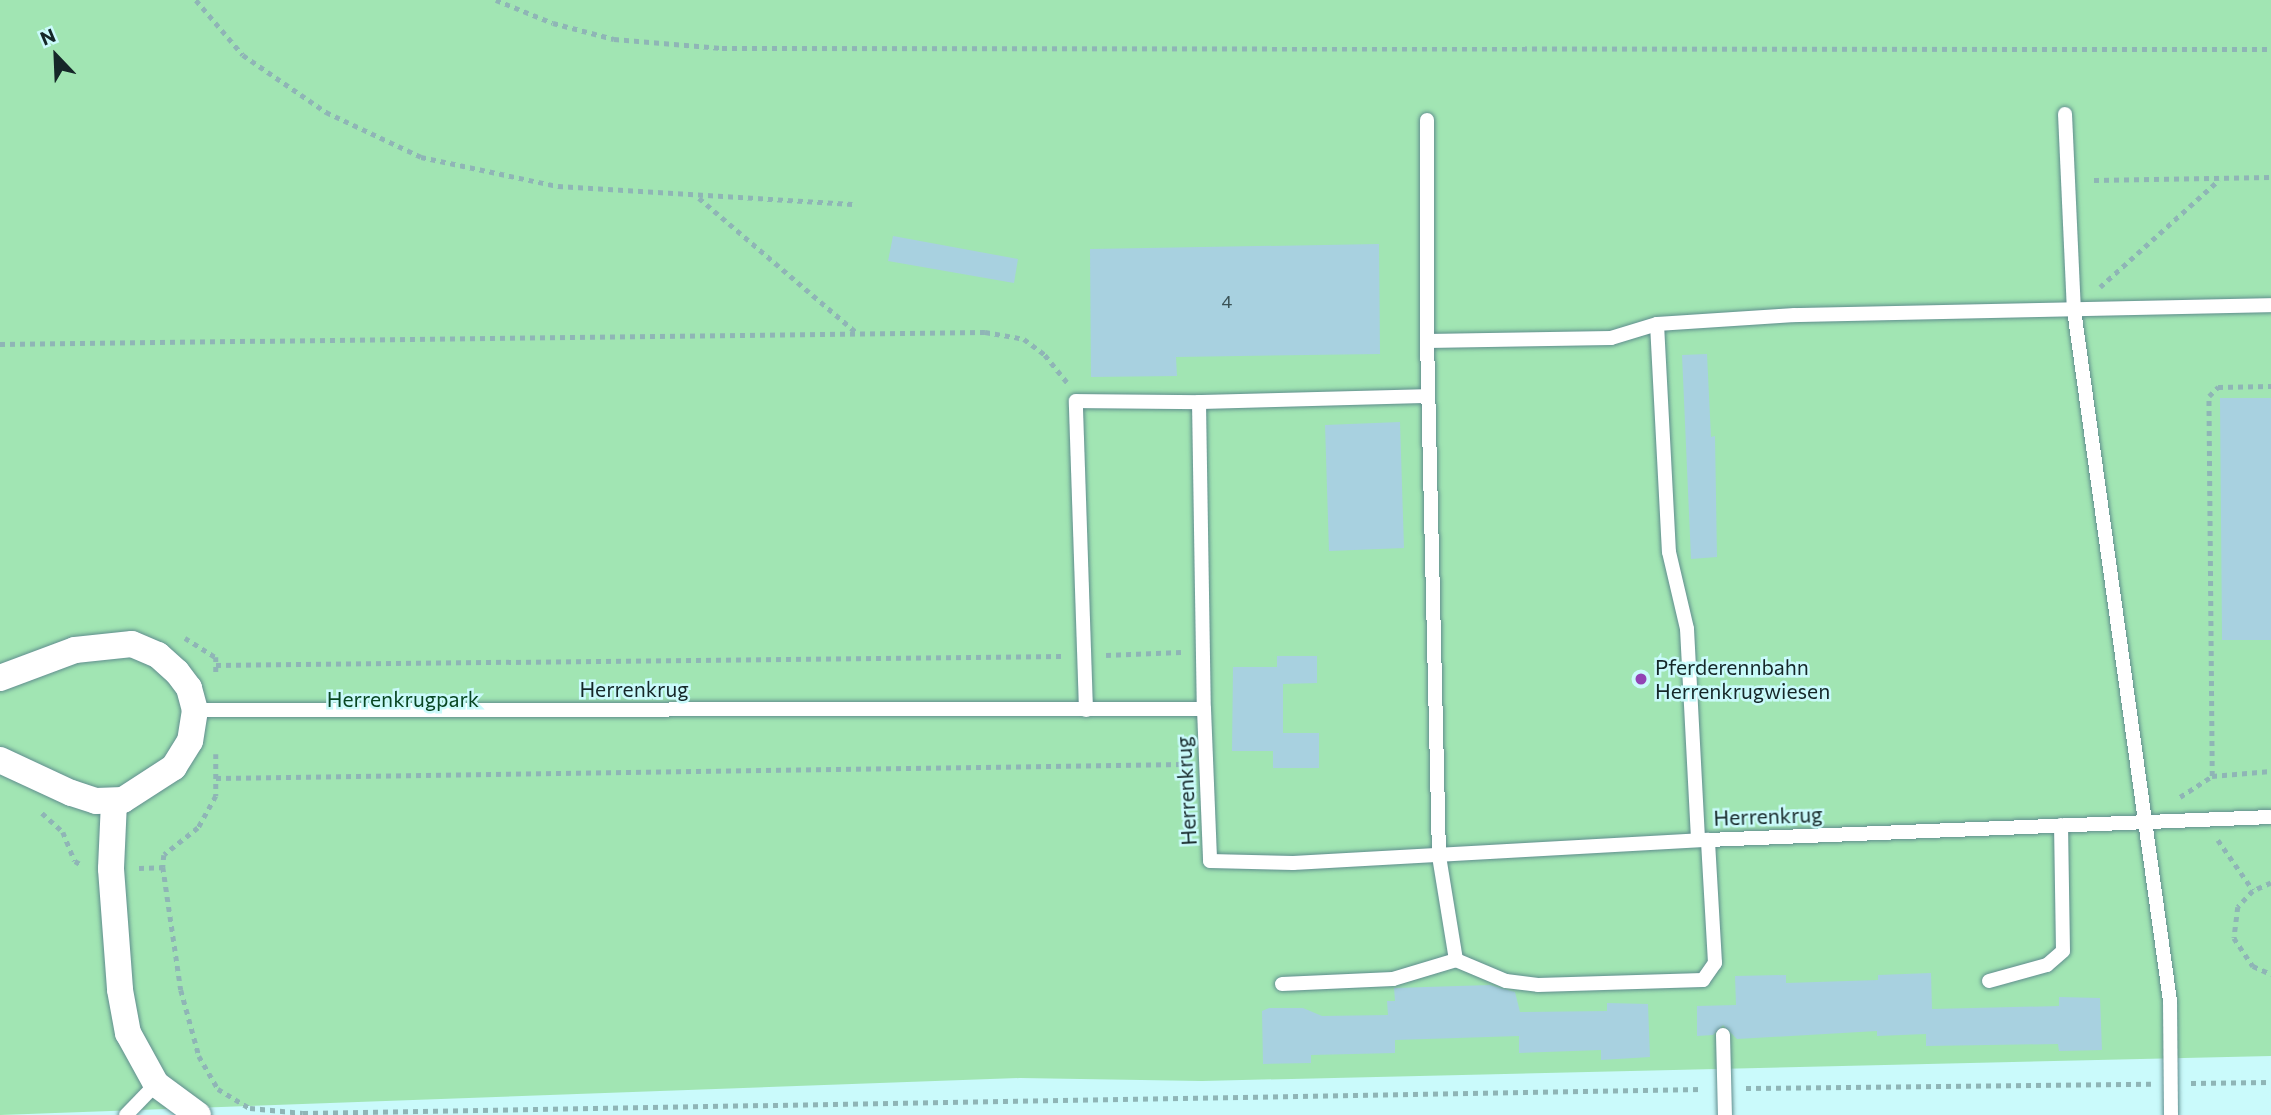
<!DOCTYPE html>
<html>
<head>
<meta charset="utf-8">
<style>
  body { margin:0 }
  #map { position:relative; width:2271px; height:1115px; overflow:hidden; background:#cafafb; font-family:Commissioner,sans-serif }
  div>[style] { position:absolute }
  .green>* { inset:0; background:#a1e5b3 }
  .building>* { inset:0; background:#a8d1e0 }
  .path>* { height:4.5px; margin-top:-2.25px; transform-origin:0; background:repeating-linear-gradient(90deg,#8fb5b6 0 5px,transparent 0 10px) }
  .roads { filter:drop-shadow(0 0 2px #608d8e) drop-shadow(0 0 2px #608d8e) }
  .service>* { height:14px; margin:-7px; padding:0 7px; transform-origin:7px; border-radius:7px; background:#fff }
  .minor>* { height:26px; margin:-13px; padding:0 13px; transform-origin:13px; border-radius:13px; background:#fff }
  .dots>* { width:19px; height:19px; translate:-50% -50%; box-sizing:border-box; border:4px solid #cafafb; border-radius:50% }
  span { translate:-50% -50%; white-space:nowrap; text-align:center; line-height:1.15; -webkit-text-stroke:5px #cafafb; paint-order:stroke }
  .number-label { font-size:18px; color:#3a5256 }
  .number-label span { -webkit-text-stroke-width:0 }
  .poi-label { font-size:21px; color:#152728 }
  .left { translate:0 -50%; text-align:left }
  .street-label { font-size:21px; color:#152728 }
  .park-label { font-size:21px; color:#084622 }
  .north { position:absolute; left:21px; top:21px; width:70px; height:70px; -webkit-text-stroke:5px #cafafb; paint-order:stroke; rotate:337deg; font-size:19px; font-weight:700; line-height:28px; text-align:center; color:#152728 }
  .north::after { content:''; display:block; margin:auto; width:24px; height:32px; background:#152728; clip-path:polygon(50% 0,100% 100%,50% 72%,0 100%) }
</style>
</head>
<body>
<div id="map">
  <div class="green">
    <div style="clip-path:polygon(0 0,2271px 0,2271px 1056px,1202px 1081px,1020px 1078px,0 1115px)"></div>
  </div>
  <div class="building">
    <div style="clip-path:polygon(893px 236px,1018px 259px,1014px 283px,888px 261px)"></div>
    <div style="clip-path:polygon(1379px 244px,1380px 354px,1176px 357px,1177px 376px,1091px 377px,1090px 249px)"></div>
    <div style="clip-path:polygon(1707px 354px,1711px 437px,1715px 436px,1717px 557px,1691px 559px,1682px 355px)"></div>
    <div style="clip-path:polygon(2220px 398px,2271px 398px,2271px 640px,2222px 640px)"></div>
    <div style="clip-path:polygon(1400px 422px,1404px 548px,1329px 551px,1325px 425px)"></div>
    <div style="clip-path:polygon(1277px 656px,1317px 656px,1317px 683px,1283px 684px,1283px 733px,1319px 733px,1319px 768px,1273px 768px,1273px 751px,1232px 751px,1233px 667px,1277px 667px)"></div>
    <div style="clip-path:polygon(1931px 973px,1932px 1009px,2059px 1006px,2059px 997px,2100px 998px,2102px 1050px,2059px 1051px,2058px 1044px,1926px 1046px,1926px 1034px,1877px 1036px,1877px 1031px,1737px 1039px,1723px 1025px,1713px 1035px,1697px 1036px,1697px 1006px,1736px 1005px,1735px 976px,1786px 975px,1786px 983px,1878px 980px,1878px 975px)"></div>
    <div style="clip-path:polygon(1490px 985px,1515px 992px,1520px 1012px,1607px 1011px,1607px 1003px,1648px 1004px,1650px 1057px,1601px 1060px,1601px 1050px,1519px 1053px,1519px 1036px,1395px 1040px,1395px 1053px,1311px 1055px,1311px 1063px,1263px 1064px,1262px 1011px,1269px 1008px,1303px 1008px,1322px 1016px,1388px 1015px,1387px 1001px,1395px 1001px,1394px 988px)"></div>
  </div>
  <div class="path">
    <div style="left:196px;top:0;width:72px;rotate:49.5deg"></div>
    <div style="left:243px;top:55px;width:101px;rotate:34.5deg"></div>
    <div style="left:326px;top:112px;width:105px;rotate:25.3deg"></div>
    <div style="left:421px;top:157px;width:140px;rotate:12deg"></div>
    <div style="left:558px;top:186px;width:295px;rotate:3.5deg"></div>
    <div style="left:496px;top:0;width:61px;rotate:22deg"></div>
    <div style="left:553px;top:23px;width:63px;rotate:14.7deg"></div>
    <div style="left:614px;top:39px;width:108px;rotate:4.8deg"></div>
    <div style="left:722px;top:48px;width:1549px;rotate:0.04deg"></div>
    <div style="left:2094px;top:180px;width:177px;rotate:-1deg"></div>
    <div style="left:699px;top:198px;width:208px;rotate:40.5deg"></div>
    <div style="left:2100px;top:287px;width:160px;rotate:-42deg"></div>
    <div style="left:0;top:344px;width:985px;rotate:-0.7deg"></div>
    <div style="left:985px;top:332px;width:40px;rotate:10deg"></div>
    <div style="left:1024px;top:339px;width:26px;rotate:37deg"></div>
    <div style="left:1045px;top:355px;width:36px;rotate:51deg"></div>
    <div style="left:185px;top:638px;width:36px;rotate:32deg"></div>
    <div style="left:216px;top:657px;width:18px;rotate:90deg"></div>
    <div style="left:1106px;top:655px;width:75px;rotate:-2.3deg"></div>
    <div style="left:216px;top:665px;width:846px;rotate:-0.61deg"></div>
    <div style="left:216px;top:754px;width:42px;rotate:90deg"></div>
    <div style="left:216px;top:796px;width:37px;rotate:119deg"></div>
    <div style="left:198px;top:828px;width:43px;rotate:141.5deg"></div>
    <div style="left:164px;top:855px;width:12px;rotate:95deg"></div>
    <div style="left:163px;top:867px;width:124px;rotate:81.7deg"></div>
    <div style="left:181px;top:990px;width:68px;rotate:74.7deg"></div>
    <div style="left:199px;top:1056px;width:38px;rotate:60deg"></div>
    <div style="left:218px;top:1089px;width:37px;rotate:31deg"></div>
    <div style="left:250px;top:1108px;width:53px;rotate:5.4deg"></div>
    <div style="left:303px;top:1113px;width:1400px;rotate:-0.98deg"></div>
    <div style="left:2212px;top:776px;width:380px;rotate:-90.5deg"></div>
    <div style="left:2209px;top:396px;width:13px;rotate:-45deg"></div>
    <div style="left:2218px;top:387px;width:53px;rotate:-1.1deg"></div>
    <div style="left:216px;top:778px;width:969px;rotate:-0.83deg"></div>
    <div style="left:2180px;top:797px;width:38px;rotate:-33deg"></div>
    <div style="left:2212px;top:776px;width:59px;rotate:-4.8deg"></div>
    <div style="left:42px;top:813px;width:28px;rotate:42deg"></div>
    <div style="left:63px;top:832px;width:31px;rotate:68deg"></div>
    <div style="left:75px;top:861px;width:8px;rotate:30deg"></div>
    <div style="left:2218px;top:840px;width:61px;rotate:55deg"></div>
    <div style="left:139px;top:868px;width:24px;rotate:-2deg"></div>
    <div style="left:2271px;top:883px;width:20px;rotate:156deg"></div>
    <div style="left:2253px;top:891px;width:22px;rotate:133deg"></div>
    <div style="left:2238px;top:907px;width:31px;rotate:97deg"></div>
    <div style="left:2234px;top:938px;width:34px;rotate:56deg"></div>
    <div style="left:2253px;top:966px;width:20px;rotate:24deg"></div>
    <div style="left:2191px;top:1083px;width:80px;rotate:-0.7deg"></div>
    <div style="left:1746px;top:1088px;width:405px;rotate:-0.6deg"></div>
  </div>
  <div class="roads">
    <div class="service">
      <div style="left:2065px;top:114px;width:196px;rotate:87.4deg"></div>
      <div style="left:2074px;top:310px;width:698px;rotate:82.09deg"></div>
      <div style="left:2170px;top:1001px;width:114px;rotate:89.5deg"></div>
      <div style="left:1657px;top:324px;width:228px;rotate:87deg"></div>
      <div style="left:1669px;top:552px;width:79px;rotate:76.8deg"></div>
      <div style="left:1687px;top:629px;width:211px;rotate:87deg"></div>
      <div style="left:1427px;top:341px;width:221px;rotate:-90deg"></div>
      <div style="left:1199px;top:402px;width:227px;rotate:-1.5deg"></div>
      <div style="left:195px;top:710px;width:1009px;rotate:-0.06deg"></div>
      <div style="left:1204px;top:709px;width:152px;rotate:87.7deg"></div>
      <div style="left:1210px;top:861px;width:83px;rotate:1.4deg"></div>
      <div style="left:1293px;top:863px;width:416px;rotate:-3.2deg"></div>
      <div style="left:1708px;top:840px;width:563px;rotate:-2.34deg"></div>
      <div style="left:1086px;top:710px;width:309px;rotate:-91.9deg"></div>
      <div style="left:1076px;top:401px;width:123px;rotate:0.5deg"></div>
      <div style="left:1199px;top:402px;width:307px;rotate:89.1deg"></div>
      <div style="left:1456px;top:960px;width:105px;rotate:-99.3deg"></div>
      <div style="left:1439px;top:856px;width:515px;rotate:-91.33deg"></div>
      <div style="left:1427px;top:341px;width:184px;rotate:-0.9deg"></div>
      <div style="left:1611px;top:338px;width:48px;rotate:-16.9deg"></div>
      <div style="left:1657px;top:324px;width:138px;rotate:-3.7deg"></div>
      <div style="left:1795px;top:315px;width:476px;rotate:-1.2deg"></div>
      <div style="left:1989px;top:981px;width:60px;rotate:-15.4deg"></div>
      <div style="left:2047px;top:965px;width:21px;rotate:-41deg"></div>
      <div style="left:2063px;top:951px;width:126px;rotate:-90.9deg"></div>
      <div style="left:1282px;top:984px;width:111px;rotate:-2.6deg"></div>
      <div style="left:1393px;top:979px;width:66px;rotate:-16.8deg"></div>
      <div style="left:1456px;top:960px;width:54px;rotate:22.8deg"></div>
      <div style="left:1506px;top:981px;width:32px;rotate:7deg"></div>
      <div style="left:1538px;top:985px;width:165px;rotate:-1.7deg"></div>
      <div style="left:1703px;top:980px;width:21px;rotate:-55deg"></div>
      <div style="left:1715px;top:963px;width:123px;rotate:-93.3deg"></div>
      <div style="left:1723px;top:1035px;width:80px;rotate:88.6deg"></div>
      <div style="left:126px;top:1115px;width:43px;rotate:-45.9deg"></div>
    </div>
    <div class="minor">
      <div style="left:0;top:678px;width:80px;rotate:-20.5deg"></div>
      <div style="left:75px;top:650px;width:57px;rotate:-6deg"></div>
      <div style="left:132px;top:644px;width:28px;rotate:23deg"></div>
      <div style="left:158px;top:655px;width:25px;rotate:42deg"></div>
      <div style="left:177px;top:672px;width:20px;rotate:53deg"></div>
      <div style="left:189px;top:688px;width:23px;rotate:75deg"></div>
      <div style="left:195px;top:710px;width:31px;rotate:99deg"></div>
      <div style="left:190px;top:741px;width:31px;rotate:122deg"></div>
      <div style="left:174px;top:767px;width:61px;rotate:147.1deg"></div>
      <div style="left:123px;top:800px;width:27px;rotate:178deg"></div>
      <div style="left:96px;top:801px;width:26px;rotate:-162deg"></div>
      <div style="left:71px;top:793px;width:78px;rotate:-155.1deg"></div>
      <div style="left:114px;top:802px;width:67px;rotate:92.6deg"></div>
      <div style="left:111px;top:869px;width:121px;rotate:85.7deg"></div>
      <div style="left:120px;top:990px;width:44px;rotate:79.5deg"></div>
      <div style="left:128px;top:1033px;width:58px;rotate:61.2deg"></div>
      <div style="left:156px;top:1084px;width:52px;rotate:36.4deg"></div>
    </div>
  </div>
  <div class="dots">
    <div style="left:1641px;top:679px;background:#9244b4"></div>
  </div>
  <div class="number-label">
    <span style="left:1227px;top:301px">4</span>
  </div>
  <div class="poi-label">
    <span class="left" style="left:1655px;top:679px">Pferderennbahn<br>Herrenkrugwiesen</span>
  </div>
  <div class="street-label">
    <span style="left:634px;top:689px">Herrenkrug</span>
    <span style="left:1186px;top:791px;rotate:-93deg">Herrenkrug</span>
    <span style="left:1768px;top:816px;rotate:-2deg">Herrenkrug</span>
  </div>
  <div class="park-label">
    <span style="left:403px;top:699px">Herrenkrugpark</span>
  </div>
  <div class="north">N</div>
</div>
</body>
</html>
